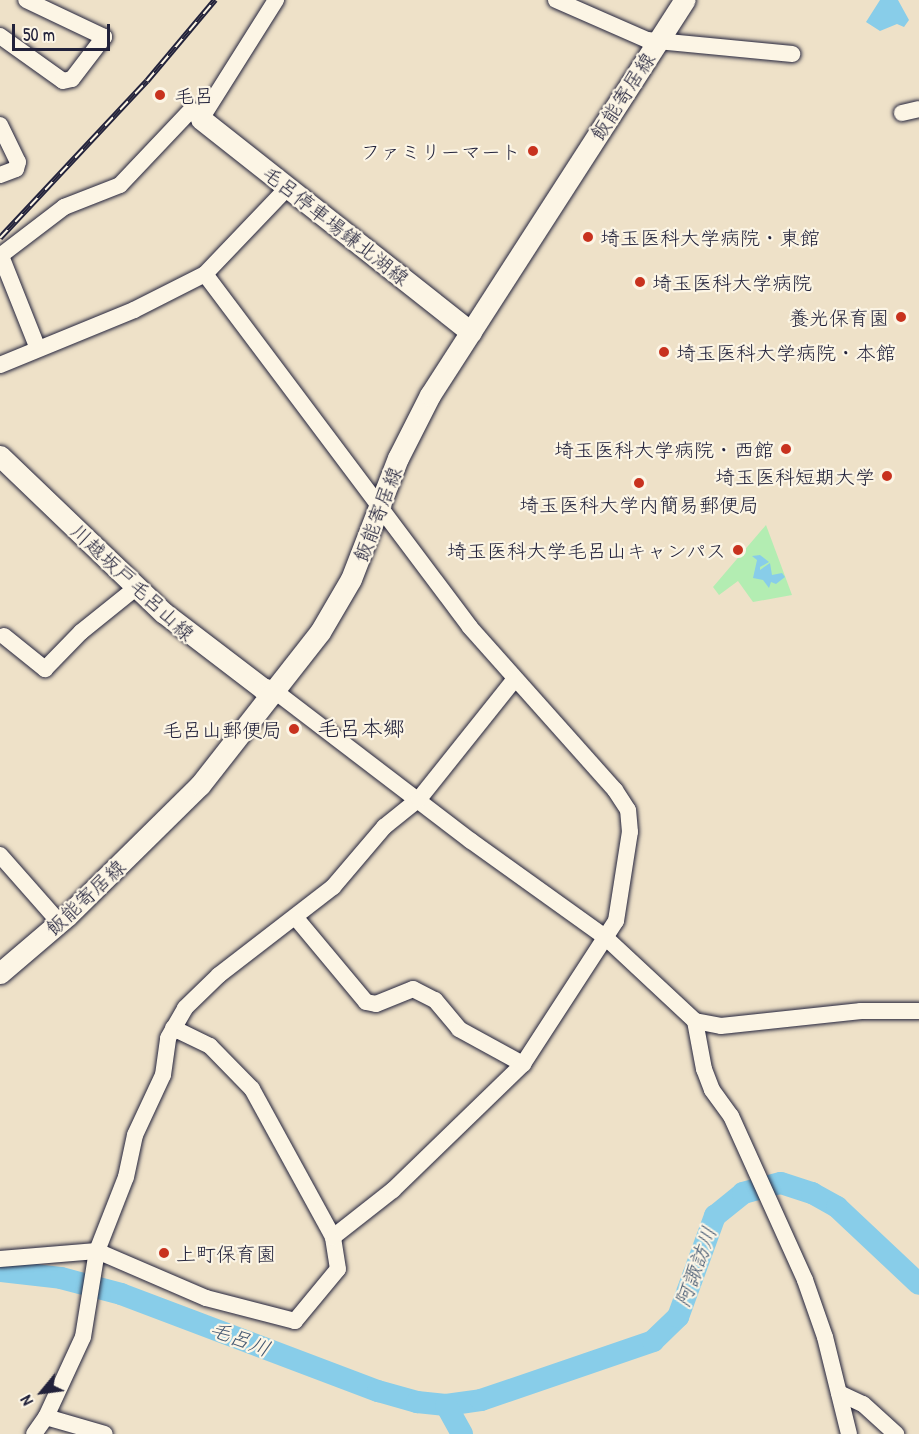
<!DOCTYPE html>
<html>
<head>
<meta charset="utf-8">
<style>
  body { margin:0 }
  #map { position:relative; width:919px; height:1434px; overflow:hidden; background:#eee1c8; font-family:"Patrick Hand","Klee One",sans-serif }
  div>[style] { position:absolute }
  .green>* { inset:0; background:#b3edb2 }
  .water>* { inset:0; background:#88cde9 }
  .river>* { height:22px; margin:-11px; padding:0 11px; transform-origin:11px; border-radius:11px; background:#88cde9 }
  .roads { filter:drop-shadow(0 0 2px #22223b) drop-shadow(0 0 2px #22223b) }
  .minor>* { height:16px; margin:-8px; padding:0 8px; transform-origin:8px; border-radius:8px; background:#fcf5e5 }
  .major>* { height:21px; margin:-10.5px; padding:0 10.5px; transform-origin:10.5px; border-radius:10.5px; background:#fcf5e5 }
  .rail>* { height:6px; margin-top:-3px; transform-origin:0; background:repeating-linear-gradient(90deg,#fcf5e5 0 11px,#22223b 0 22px); box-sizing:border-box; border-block:2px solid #22223b }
  .dots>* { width:16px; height:16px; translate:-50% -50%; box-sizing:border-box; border:3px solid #fcf5e5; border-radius:50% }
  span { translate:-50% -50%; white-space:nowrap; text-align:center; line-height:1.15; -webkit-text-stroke:4.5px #fcf5e5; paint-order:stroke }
  .poi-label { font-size:20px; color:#22223b }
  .left { translate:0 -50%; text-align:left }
  .right { translate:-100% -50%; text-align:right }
  .street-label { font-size:20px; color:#22223b }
  .water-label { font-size:21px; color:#41556f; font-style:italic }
  .quarter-label { font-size:22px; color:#22223b }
  .north { position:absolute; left:12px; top:1362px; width:60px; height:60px; -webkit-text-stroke:4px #fcf5e5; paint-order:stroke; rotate:241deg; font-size:16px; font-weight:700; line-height:24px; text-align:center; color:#22223b }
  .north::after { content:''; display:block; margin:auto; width:21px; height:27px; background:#22223b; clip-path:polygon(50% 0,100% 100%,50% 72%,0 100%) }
  .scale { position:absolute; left:12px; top:24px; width:98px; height:27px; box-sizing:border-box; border:3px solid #22223b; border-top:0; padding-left:8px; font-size:18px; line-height:21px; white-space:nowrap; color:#22223b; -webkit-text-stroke:4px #fcf5e5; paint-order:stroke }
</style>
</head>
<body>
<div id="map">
  <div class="green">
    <div style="clip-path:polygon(766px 525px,792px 595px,753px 602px,738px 581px,719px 595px,713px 587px)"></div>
  </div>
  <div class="water">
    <div style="clip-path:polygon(880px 0,898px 0,909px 20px,904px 27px,897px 24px,880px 31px,866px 22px)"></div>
    <div style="clip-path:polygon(760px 555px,769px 562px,760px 567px,760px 570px,770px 563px,772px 575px,782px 573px,785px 577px,776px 584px,771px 582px,769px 588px,763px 580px,753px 578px,757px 560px,752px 556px)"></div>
  </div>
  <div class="river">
    <div style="left:0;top:1271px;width:61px;rotate:6.5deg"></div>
    <div style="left:61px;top:1278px;width:62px;rotate:14.9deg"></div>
    <div style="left:121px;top:1294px;width:275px;rotate:20.7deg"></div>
    <div style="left:378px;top:1391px;width:41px;rotate:15.8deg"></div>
    <div style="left:417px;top:1402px;width:29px;rotate:6deg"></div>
    <div style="left:446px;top:1405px;width:35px;rotate:-8deg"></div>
    <div style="left:481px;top:1400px;width:182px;rotate:-18.9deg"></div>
    <div style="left:653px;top:1341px;width:35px;rotate:-44deg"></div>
    <div style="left:678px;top:1317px;width:108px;rotate:-69.9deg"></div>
    <div style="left:715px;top:1216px;width:36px;rotate:-39deg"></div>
    <div style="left:743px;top:1193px;width:39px;rotate:-15deg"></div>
    <div style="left:781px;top:1183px;width:33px;rotate:18deg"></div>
    <div style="left:812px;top:1193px;width:29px;rotate:29deg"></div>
    <div style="left:837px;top:1207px;width:112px;rotate:43.2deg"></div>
    <div style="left:446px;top:1405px;width:33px;rotate:61deg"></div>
  </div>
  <div class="roads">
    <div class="minor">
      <div style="left:556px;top:0;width:99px;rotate:23.7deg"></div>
      <div style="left:647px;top:40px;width:146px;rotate:5.5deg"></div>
      <div style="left:0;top:36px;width:77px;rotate:35.5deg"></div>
      <div style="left:63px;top:81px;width:9px;rotate:-13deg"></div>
      <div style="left:72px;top:79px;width:53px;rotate:-52.7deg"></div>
      <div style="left:104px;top:37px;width:86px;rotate:-154.6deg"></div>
      <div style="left:902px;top:113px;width:17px;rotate:-13deg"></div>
      <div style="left:0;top:125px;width:41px;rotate:64.1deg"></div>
      <div style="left:18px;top:162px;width:7px;rotate:106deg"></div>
      <div style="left:16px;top:169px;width:17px;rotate:159deg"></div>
      <div style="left:0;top:256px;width:81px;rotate:-37.4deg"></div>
      <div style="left:64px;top:207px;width:60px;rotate:-21.4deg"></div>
      <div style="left:120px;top:185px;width:103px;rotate:-46.6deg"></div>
      <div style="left:191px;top:110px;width:13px;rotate:42deg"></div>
      <div style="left:201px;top:119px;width:141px;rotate:-57.8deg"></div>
      <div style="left:1px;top:256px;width:100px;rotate:68.3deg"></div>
      <div style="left:0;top:365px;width:145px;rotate:-22.3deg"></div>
      <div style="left:134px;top:310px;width:80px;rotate:-26.9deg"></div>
      <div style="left:205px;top:274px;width:120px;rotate:-46.3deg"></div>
      <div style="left:4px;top:636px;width:53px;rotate:38.8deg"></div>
      <div style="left:45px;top:669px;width:52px;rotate:-45.8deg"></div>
      <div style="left:81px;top:632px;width:72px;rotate:-38.8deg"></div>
      <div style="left:276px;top:692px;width:245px;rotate:37.4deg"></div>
      <div style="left:471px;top:841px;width:165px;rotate:35.6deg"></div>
      <div style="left:605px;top:937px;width:123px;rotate:43deg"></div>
      <div style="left:695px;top:1021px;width:26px;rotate:11deg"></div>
      <div style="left:721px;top:1026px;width:141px;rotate:-6.1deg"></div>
      <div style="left:861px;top:1011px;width:58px"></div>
      <div style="left:0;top:855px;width:89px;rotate:48.6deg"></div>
      <div style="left:296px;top:918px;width:109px;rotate:50.2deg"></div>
      <div style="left:366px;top:1002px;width:10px;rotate:11deg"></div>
      <div style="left:376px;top:1004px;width:40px;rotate:-22deg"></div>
      <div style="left:413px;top:989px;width:25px;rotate:27deg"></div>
      <div style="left:435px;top:1000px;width:38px;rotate:50deg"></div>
      <div style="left:459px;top:1029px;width:73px;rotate:28.7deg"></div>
      <div style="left:695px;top:1021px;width:49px;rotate:79.4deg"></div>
      <div style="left:704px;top:1069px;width:22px;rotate:69deg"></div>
      <div style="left:712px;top:1090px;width:32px;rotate:54deg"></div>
      <div style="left:731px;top:1116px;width:180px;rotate:65.7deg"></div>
      <div style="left:805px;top:1280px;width:60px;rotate:70.7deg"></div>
      <div style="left:825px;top:1337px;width:100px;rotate:76.1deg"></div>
      <div style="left:173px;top:1028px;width:41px;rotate:25.9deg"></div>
      <div style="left:210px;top:1046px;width:60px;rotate:45.7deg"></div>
      <div style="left:252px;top:1089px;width:169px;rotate:61.3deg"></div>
      <div style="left:0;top:1259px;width:97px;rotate:-4.7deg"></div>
      <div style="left:97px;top:1251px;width:119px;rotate:23.3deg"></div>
      <div style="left:206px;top:1298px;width:92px;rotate:14.5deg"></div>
      <div style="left:295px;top:1321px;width:67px;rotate:-50.4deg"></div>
      <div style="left:338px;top:1269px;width:32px;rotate:-99deg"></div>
      <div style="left:333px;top:1237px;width:76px;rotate:-38.1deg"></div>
      <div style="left:393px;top:1190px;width:181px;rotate:-44.1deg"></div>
      <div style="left:523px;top:1064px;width:171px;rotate:-57deg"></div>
      <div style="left:616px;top:921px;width:90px;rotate:-81.1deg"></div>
      <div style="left:630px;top:832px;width:22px;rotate:-95deg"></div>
      <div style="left:628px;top:810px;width:24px;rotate:-123deg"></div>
      <div style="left:615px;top:790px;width:218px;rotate:-131.7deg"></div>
      <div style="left:470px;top:627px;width:441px;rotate:-126.9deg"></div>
      <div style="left:839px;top:1393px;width:26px;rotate:25deg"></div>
      <div style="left:863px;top:1404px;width:45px;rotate:42.3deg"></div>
      <div style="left:46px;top:1417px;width:61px;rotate:16.1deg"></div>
      <div style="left:34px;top:1434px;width:21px;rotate:-55deg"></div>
      <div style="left:46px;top:1417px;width:88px;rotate:-65.2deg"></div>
      <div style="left:83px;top:1337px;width:87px;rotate:-80.8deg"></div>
      <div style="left:97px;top:1251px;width:79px;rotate:-68.6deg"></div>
      <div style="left:126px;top:1177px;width:43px;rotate:-77.9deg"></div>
      <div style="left:135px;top:1135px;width:66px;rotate:-65deg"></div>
      <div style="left:163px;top:1075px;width:37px;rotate:-82deg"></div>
      <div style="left:168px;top:1038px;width:34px;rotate:-60deg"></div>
      <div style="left:185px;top:1008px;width:47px;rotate:-44.1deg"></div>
      <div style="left:219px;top:975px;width:144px;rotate:-37.7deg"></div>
      <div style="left:333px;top:887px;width:79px;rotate:-49.6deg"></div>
      <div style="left:384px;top:827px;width:45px;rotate:-38.7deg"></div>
      <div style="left:419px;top:799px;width:152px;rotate:-51.4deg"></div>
    </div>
    <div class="major">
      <div style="left:201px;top:119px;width:344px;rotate:38.3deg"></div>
      <div style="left:0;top:456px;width:227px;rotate:43.8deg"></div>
      <div style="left:164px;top:613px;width:123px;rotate:37.4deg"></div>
      <div style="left:262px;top:688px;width:15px;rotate:16deg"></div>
      <div style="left:0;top:973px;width:89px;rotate:-40.5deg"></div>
      <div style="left:68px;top:915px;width:185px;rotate:-44.6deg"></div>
      <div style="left:200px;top:785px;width:194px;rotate:-51.9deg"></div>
      <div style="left:320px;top:632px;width:61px;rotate:-59.7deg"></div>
      <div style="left:351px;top:579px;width:130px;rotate:-68.8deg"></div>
      <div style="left:398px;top:458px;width:71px;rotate:-63.1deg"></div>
      <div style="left:430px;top:395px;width:470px;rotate:-57.2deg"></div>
    </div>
  </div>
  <div class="rail">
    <div style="left:0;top:238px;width:215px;rotate:-46.9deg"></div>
    <div style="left:147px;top:81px;width:106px;rotate:-50deg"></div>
  </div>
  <div class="dots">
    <div style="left:160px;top:95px;background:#c8321e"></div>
    <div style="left:533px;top:151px;background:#c8321e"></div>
    <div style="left:588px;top:237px;background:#c8321e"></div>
    <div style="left:640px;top:282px;background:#c8321e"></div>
    <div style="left:901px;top:317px;background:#c8321e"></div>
    <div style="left:664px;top:352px;background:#c8321e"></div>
    <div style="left:786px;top:449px;background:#c8321e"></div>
    <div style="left:887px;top:476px;background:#c8321e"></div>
    <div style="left:639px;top:483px;background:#c8321e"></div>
    <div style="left:738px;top:550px;background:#c8321e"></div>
    <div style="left:294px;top:729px;background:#c8321e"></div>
    <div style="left:164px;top:1253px;background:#c8321e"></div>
  </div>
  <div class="poi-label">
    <span class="left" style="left:174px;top:95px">毛呂</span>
    <span class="right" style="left:521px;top:151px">ファミリーマート</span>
    <span class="left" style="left:600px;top:237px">埼玉医科大学病院・東館</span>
    <span class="left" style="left:652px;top:282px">埼玉医科大学病院</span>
    <span class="right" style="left:889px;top:317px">養光保育園</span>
    <span class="left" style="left:676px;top:352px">埼玉医科大学病院・本館</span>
    <span class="right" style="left:774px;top:449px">埼玉医科大学病院・西館</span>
    <span class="right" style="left:875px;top:476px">埼玉医科短期大学</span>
    <span style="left:639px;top:504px">埼玉医科大学内簡易郵便局</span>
    <span class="right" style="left:726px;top:550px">埼玉医科大学毛呂山キャンパス</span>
    <span class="right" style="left:282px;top:729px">毛呂山郵便局</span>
    <span class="left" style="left:176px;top:1253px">上町保育園</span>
  </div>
  <div class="street-label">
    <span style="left:622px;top:96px;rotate:-57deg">飯能寄居線</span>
    <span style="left:336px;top:225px;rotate:38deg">毛呂停車場鎌北湖線</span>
    <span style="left:377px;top:514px;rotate:-69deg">飯能寄居線</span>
    <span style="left:133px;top:582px;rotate:43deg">川越坂戸毛呂山線</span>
    <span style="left:85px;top:897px;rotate:-43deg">飯能寄居線</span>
  </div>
  <div class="water-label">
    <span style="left:696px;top:1267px;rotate:-70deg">阿諏訪川</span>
    <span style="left:240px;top:1339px;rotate:21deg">毛呂川</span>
  </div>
  <div class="quarter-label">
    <span style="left:361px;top:729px">毛呂本郷</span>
  </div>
  <div class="north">N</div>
  <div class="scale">50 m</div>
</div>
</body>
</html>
